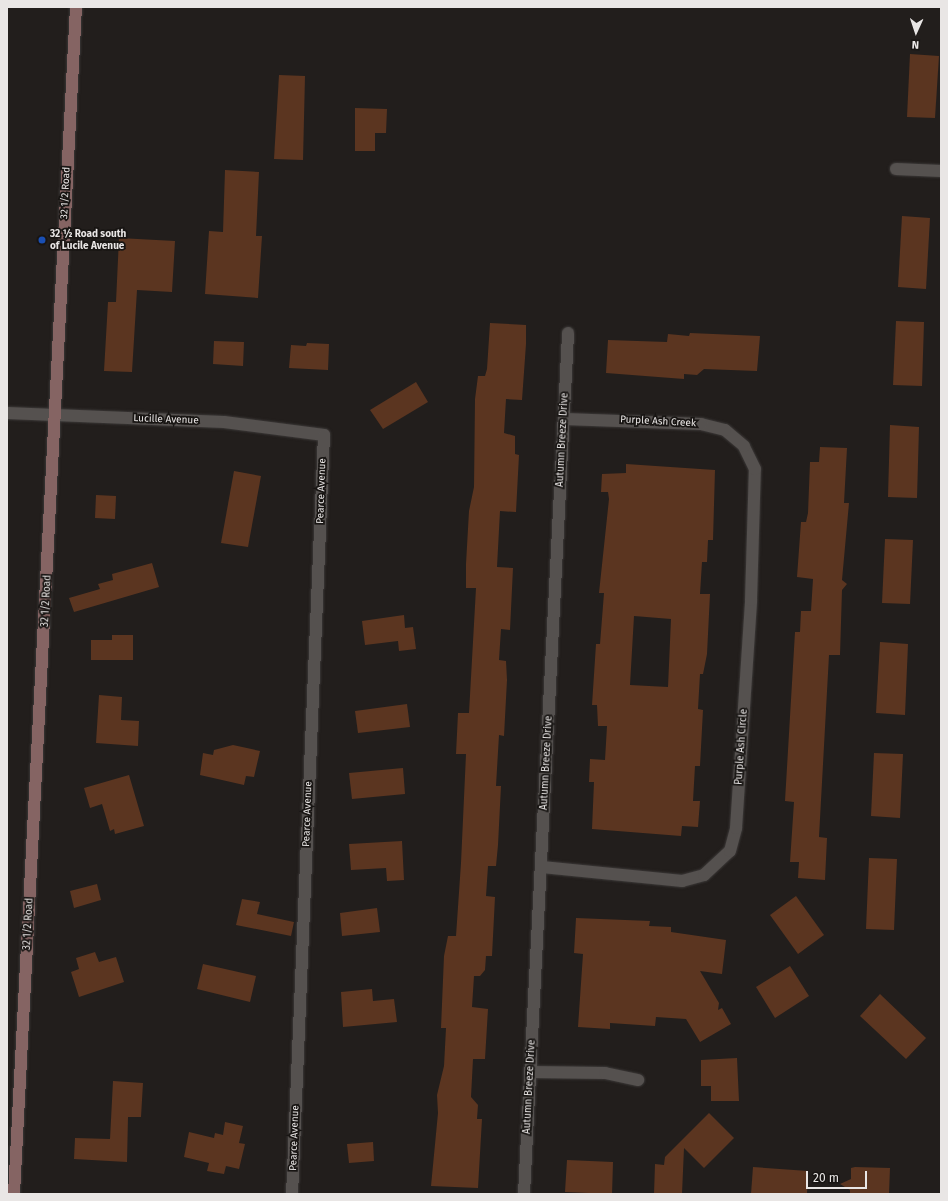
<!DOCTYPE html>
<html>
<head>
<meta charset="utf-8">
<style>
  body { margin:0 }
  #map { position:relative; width:948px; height:1201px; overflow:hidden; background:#221e1c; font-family:"Fira Sans",sans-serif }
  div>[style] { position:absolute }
  .building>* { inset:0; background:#5b3520 }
  .roads { filter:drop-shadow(0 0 1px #3c3938) drop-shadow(0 0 1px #3c3938) }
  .street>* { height:12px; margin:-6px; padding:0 6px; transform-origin:6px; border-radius:6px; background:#55514f }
  .secondary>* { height:12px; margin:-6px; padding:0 6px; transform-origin:6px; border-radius:6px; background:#856463 }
  .dots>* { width:11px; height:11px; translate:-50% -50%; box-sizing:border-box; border:2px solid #181513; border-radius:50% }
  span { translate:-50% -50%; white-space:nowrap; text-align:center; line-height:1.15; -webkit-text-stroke:3.5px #181513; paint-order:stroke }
  .street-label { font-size:10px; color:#e9e6e5 }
  .poi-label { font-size:10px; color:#e9e6e5; font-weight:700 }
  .left { translate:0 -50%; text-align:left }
  .frame { position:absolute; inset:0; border:8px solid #e9e6e5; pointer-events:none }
  .north { position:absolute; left:896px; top:12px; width:40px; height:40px; -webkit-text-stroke:3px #181513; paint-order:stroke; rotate:183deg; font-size:11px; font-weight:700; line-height:16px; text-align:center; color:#e9e6e5 }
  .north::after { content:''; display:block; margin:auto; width:14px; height:18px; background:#e9e6e5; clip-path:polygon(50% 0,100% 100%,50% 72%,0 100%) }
  .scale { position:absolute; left:806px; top:1171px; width:61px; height:18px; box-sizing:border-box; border:2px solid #e9e6e5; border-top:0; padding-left:5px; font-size:12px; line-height:14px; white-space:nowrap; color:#e9e6e5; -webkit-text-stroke:3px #181513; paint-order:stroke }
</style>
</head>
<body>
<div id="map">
  <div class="building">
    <div style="clip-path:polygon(910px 54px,939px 56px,935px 118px,907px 117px)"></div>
    <div style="clip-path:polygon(279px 75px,305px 76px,303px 160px,274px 159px)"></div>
    <div style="clip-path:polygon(355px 108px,387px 109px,386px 133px,375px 133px,375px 151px,355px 151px)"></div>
    <div style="clip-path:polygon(225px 170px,259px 172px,256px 236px,262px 236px,258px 298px,205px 294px,209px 231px,223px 232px)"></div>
    <div style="clip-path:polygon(902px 216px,930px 218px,926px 289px,898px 287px)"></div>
    <div style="clip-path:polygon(119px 238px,175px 241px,172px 292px,137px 290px,132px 372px,104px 371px,108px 302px,116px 302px)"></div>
    <div style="clip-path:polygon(896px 321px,924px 322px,922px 386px,893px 385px)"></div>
    <div style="clip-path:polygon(490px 323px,526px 325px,526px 344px,522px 400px,506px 399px,504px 433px,515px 436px,515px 454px,519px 455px,516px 512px,500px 511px,497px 567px,513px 568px,510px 630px,501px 629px,499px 660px,506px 661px,507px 680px,504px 736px,499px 735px,496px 786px,501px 786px,498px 845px,496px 866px,488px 866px,486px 896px,495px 897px,492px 956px,486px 956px,485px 970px,480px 976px,474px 976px,472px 1007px,488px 1009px,485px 1059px,473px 1059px,471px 1097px,478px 1105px,477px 1119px,482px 1119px,478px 1188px,431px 1186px,438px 1113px,437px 1095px,444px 1066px,446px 1028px,441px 1028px,444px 956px,448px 936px,456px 936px,461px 863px,466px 754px,456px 754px,458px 713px,469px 713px,476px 588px,466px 588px,466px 564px,469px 511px,474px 487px,475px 399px,478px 376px,485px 376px,487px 369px)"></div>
    <div style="clip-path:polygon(690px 333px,760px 336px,757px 371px,704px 369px,697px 375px,684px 374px,684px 379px,606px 373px,608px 340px,667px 342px,668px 334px,689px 336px)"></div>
    <div style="clip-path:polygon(214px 341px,244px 342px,243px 366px,213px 364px)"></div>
    <div style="clip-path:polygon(307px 343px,329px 344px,328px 370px,289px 368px,291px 345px,306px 346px)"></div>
    <div style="clip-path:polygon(416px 382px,428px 402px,383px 429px,370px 410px)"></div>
    <div style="clip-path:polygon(890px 425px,919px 427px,917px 498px,888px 497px)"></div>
    <div style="clip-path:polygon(820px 447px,847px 448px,844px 503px,849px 503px,842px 580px,847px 584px,842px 590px,840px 655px,829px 655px,819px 837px,827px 838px,825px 880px,798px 878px,799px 862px,790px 862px,794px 802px,785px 801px,795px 632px,800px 632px,801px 611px,811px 611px,813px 579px,797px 577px,801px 522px,806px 522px,808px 513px,810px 462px,819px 462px)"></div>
    <div style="clip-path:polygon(evenodd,626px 464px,715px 470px,713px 540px,708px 540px,707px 562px,702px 562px,700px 594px,710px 594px,707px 654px,703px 674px,700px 674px,698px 709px,703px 710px,700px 766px,695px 766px,693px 801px,700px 801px,698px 827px,682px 826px,681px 836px,592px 829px,594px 782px,589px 782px,590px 759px,605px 760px,607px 726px,598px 726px,597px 705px,592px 705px,596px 644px,600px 644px,604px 593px,599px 593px,609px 499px,608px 492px,601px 492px,602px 474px,626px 473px,626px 464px,634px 616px,671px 619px,668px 687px,630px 685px,634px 616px)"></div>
    <div style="clip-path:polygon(234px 471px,261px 476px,248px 547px,221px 543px)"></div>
    <div style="clip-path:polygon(96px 495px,116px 496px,115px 519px,95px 518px)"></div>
    <div style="clip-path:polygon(885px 539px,913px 540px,910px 604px,882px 603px)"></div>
    <div style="clip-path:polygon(152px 563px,159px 587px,74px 612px,69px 598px,100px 589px,98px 584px,113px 580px,112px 574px)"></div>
    <div style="clip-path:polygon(404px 615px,405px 628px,413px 627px,416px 649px,399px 651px,398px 641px,365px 645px,362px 621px)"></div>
    <div style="clip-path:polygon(112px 635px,133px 635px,133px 660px,91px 660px,91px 640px,112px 640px)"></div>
    <div style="clip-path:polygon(880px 642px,908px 644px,905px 715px,876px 713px)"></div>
    <div style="clip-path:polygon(99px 695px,122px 697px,121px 720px,139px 721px,138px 746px,96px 743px)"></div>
    <div style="clip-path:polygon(407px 704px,410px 727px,358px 733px,355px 711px)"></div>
    <div style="clip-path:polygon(233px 745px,260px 751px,254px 777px,246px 776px,244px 785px,200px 775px,203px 753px,213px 755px,214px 750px)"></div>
    <div style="clip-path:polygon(874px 753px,903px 754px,900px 818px,871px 816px)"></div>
    <div style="clip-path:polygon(403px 768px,405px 794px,352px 799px,349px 773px)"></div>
    <div style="clip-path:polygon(129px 775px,144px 826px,115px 834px,114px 829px,110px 831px,102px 804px,90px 808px,84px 788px)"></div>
    <div style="clip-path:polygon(402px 841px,404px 880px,387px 881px,386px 868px,351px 870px,349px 844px)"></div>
    <div style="clip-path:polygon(869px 858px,897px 859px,894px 930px,866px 929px)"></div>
    <div style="clip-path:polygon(97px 884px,101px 900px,74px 908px,70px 891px)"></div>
    <div style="clip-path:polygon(796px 896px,824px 935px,798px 954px,770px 915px)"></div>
    <div style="clip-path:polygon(242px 899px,260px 902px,257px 914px,294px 922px,291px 936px,236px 925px)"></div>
    <div style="clip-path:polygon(377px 908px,380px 932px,342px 936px,340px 913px)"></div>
    <div style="clip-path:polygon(576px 918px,650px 921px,649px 926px,671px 927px,671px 932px,726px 940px,722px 974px,700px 971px,719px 1003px,718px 1010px,722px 1008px,731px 1024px,700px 1042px,686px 1019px,656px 1017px,655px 1026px,610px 1023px,610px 1029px,578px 1027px,583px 954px,574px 953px)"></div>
    <div style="clip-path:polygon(95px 952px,99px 962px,116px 957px,124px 982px,79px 997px,71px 972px,79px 969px,76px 958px)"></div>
    <div style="clip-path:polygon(203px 964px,256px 976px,250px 1002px,197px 989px)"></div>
    <div style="clip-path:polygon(790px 966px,809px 996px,775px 1018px,756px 987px)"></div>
    <div style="clip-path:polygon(372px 989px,373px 1001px,394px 999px,397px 1022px,343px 1027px,341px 992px)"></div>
    <div style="clip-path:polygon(880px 994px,926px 1038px,906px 1059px,860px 1016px)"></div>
    <div style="clip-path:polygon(737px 1058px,739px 1101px,711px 1101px,711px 1086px,701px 1086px,701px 1060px)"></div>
    <div style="clip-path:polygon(113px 1081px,143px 1083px,141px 1117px,128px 1117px,127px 1162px,74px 1159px,75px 1138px,110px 1139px)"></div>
    <div style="clip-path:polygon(709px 1113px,734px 1138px,704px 1168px,684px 1148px,682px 1194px,654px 1194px,655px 1164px,664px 1165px,665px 1157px)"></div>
    <div style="clip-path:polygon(225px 1122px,243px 1126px,239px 1143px,245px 1144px,239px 1169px,226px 1166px,224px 1174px,207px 1171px,209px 1163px,184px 1157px,189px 1132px,214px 1138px,215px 1133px,223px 1135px)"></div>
    <div style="clip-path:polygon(373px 1142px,374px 1161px,349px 1163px,347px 1144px)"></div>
    <div style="clip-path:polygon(567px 1160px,613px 1162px,612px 1194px,565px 1192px)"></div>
    <div style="clip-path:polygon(753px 1167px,808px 1171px,807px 1194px,751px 1194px)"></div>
    <div style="clip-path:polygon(855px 1167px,890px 1168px,889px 1194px,850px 1194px,850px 1190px,840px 1184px,851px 1179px,851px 1168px)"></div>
  </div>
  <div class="roads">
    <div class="street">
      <div style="left:896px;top:169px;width:45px;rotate:2.5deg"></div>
      <div style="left:7px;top:413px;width:217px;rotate:2.4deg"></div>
      <div style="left:224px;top:422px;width:101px;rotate:7.4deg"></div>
      <div style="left:324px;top:435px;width:760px;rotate:92.41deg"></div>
      <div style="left:542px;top:867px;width:141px;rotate:5.7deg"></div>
      <div style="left:682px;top:881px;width:23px;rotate:-15deg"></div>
      <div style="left:704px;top:875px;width:35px;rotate:-43deg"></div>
      <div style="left:730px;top:851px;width:24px;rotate:-75deg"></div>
      <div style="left:736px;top:828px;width:228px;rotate:-86.2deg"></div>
      <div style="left:751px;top:600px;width:131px;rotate:-88.3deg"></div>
      <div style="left:755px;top:469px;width:25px;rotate:-116deg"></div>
      <div style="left:744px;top:446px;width:25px;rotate:-140deg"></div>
      <div style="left:725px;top:430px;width:25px;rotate:-166deg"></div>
      <div style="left:701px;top:424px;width:137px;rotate:-177.9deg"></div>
      <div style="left:531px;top:1072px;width:74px;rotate:0.8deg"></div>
      <div style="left:605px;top:1073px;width:34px;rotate:12deg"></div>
      <div style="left:524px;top:1194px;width:862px;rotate:-87.07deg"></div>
    </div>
    <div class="secondary">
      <div style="left:14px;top:1194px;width:1189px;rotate:-87.01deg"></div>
    </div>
  </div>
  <div class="dots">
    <div style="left:42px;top:240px;background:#1a4fb4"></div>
  </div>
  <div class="street-label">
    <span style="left:66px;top:193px;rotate:-87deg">32 1/2 Road</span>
    <span style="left:166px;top:420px;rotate:2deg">Lucille Avenue</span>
    <span style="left:658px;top:422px;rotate:3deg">Purple Ash Creek</span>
    <span style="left:563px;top:440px;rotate:-87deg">Autumn Breeze Drive</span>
    <span style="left:322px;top:491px;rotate:-88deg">Pearce Avenue</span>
    <span style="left:47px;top:601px;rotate:-87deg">32 1/2 Road</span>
    <span style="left:742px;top:747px;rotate:-86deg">Purple Ash Circle</span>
    <span style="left:547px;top:763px;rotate:-87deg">Autumn Breeze Drive</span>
    <span style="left:308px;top:814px;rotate:-88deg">Pearce Avenue</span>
    <span style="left:29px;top:924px;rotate:-87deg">32 1/2 Road</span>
    <span style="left:530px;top:1087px;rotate:-87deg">Autumn Breeze Drive</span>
    <span style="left:295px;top:1138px;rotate:-88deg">Pearce Avenue</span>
  </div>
  <div class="poi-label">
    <span class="left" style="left:50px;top:240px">32 ½ Road south<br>of Lucile Avenue</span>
  </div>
  <div class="frame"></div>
  <div class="north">N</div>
  <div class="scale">20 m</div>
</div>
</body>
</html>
